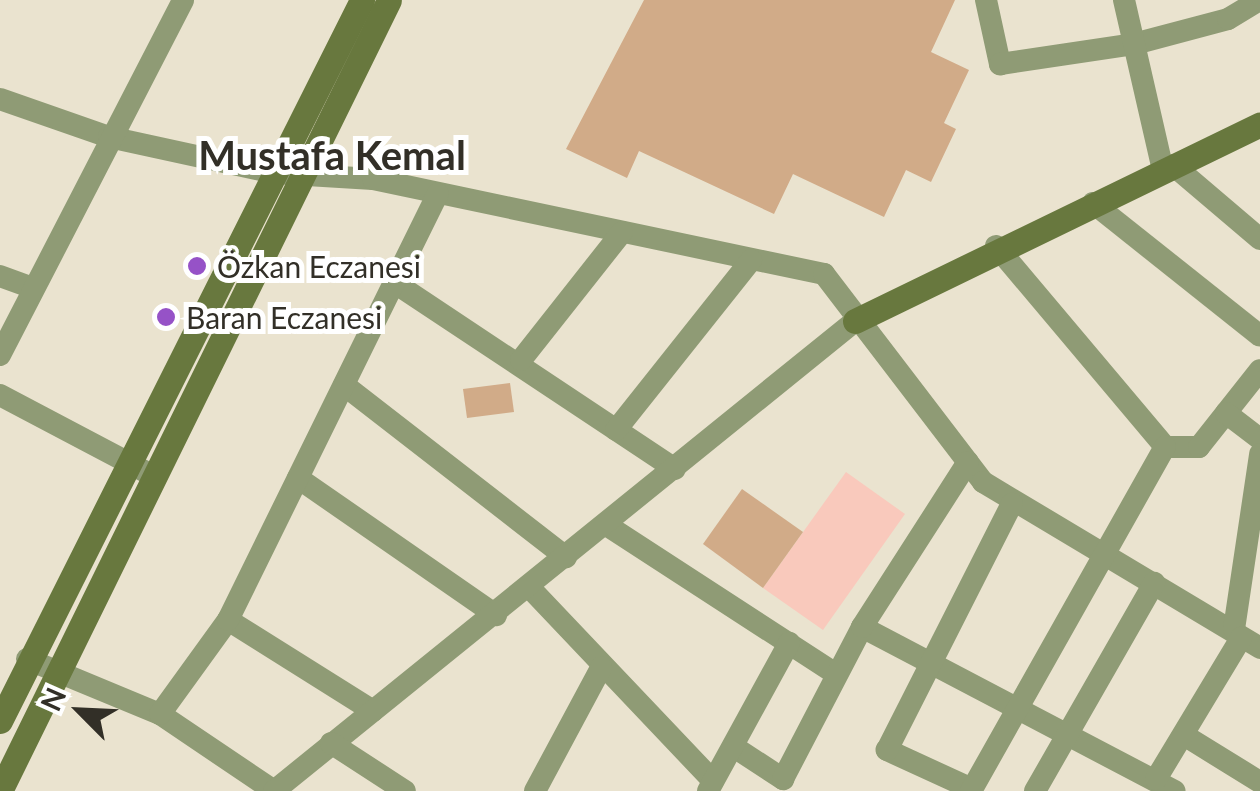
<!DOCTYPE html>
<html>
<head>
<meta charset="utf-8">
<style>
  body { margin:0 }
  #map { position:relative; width:1260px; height:791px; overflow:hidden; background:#eae3cf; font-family:Lato,sans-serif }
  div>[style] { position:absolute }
  .green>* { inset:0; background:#f9c9bc }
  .building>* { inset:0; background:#d1ab88 }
  .street>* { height:22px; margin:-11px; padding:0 11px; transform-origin:11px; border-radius:11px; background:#8f9b75 }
  .secondary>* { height:25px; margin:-12.5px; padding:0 12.5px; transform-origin:12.5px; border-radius:12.5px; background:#68783e }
  .dots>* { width:28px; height:28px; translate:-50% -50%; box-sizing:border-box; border:5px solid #fff; border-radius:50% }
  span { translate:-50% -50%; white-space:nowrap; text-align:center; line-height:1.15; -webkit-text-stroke:10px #fff; paint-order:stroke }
  .poi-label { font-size:30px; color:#322f27 }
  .left { translate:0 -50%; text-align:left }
  .district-label { font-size:40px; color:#322f27; font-weight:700 }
  .north { position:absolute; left:30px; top:661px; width:100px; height:100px; -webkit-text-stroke:8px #fff; paint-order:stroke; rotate:294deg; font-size:28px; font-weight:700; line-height:40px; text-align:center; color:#322f27 }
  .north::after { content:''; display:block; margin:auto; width:35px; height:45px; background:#322f27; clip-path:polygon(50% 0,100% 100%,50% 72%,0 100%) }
</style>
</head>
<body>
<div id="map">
  <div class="green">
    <div style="clip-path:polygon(846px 472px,905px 514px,823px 630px,763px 588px)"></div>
  </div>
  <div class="building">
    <div style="clip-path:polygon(644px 0,955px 0,931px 52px,969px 70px,944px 123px,956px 129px,931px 182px,906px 170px,884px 217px,793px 174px,774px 214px,639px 151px,627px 178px,566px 149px)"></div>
    <div style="clip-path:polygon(510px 383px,514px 412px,467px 418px,463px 389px)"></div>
    <div style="clip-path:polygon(742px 489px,803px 532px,763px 588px,703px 544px)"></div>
  </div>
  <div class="street">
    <div style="left:986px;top:0;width:66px;rotate:77.7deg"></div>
    <div style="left:1000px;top:64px;width:135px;rotate:-8.5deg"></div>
    <div style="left:1134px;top:44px;width:97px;rotate:-14.9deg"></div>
    <div style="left:1228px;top:19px;width:37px;rotate:-31deg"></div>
    <div style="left:1124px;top:0;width:174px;rotate:77.1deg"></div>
    <div style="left:0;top:99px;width:115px;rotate:19.2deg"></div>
    <div style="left:109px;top:137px;width:169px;rotate:12.3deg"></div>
    <div style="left:274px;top:173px;width:99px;rotate:3.5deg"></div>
    <div style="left:373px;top:179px;width:461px;rotate:11.9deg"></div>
    <div style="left:824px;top:274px;width:262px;rotate:52.6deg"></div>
    <div style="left:983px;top:482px;width:323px;rotate:30.9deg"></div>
    <div style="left:1173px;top:165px;width:114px;rotate:40.4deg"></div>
    <div style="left:1093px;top:203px;width:213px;rotate:38.5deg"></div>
    <div style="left:996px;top:246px;width:263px;rotate:49.9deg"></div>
    <div style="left:1165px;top:447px;width:34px"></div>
    <div style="left:1199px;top:447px;width:98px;rotate:-51.6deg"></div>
    <div style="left:0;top:276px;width:35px;rotate:20deg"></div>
    <div style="left:395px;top:283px;width:336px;rotate:33.6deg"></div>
    <div style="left:0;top:355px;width:399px;rotate:-62.7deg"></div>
    <div style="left:521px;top:360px;width:163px;rotate:-51.7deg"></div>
    <div style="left:344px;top:385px;width:281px;rotate:37.8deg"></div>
    <div style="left:0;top:395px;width:172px;rotate:27.8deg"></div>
    <div style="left:1226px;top:413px;width:43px;rotate:37.4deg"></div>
    <div style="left:616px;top:430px;width:217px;rotate:-51.5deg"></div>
    <div style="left:298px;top:478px;width:241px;rotate:34.7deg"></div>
    <div style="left:608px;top:526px;width:272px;rotate:33deg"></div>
    <div style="left:530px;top:588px;width:266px;rotate:46.5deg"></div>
    <div style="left:228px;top:620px;width:171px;rotate:32.1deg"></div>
    <div style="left:862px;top:627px;width:353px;rotate:27.7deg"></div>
    <div style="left:1234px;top:629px;width:177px;rotate:-81.5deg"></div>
    <div style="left:27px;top:659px;width:144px;rotate:22.5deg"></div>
    <div style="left:160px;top:714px;width:138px;rotate:34deg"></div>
    <div style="left:274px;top:791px;width:747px;rotate:-38.97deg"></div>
    <div style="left:160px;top:714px;width:116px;rotate:-54.1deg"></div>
    <div style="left:228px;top:620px;width:475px;rotate:-63.8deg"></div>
    <div style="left:1187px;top:737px;width:86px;rotate:31.7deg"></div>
    <div style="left:331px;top:743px;width:88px;rotate:33deg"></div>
    <div style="left:734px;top:747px;width:59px;rotate:33.1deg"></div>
    <div style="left:783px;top:779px;width:171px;rotate:-62.5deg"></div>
    <div style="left:862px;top:627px;width:196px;rotate:-57.3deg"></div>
    <div style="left:1156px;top:779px;width:165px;rotate:-58.9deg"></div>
    <div style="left:972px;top:789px;width:94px;rotate:-155.4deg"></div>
    <div style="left:887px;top:750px;width:276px;rotate:-63.1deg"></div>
    <div style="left:535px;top:791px;width:140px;rotate:-61.8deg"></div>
    <div style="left:708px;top:791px;width:169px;rotate:-61.3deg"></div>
    <div style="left:971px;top:791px;width:395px;rotate:-60.6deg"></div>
    <div style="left:1035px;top:791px;width:240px;rotate:-60.2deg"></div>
  </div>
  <div class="secondary">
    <div style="left:855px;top:321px;width:450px;rotate:-25.9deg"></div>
    <div style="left:0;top:721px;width:807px;rotate:-63.34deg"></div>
    <div style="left:0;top:791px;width:881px;rotate:-63.81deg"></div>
  </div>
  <div class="dots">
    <div style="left:197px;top:266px;background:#9652c7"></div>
    <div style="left:166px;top:317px;background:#9652c7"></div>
  </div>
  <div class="poi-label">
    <span class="left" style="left:217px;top:266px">Özkan Eczanesi</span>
    <span class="left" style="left:186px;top:317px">Baran Eczanesi</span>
  </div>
  <div class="district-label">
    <span style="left:332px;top:155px">Mustafa Kemal</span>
  </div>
  <div class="north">N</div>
</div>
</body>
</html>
